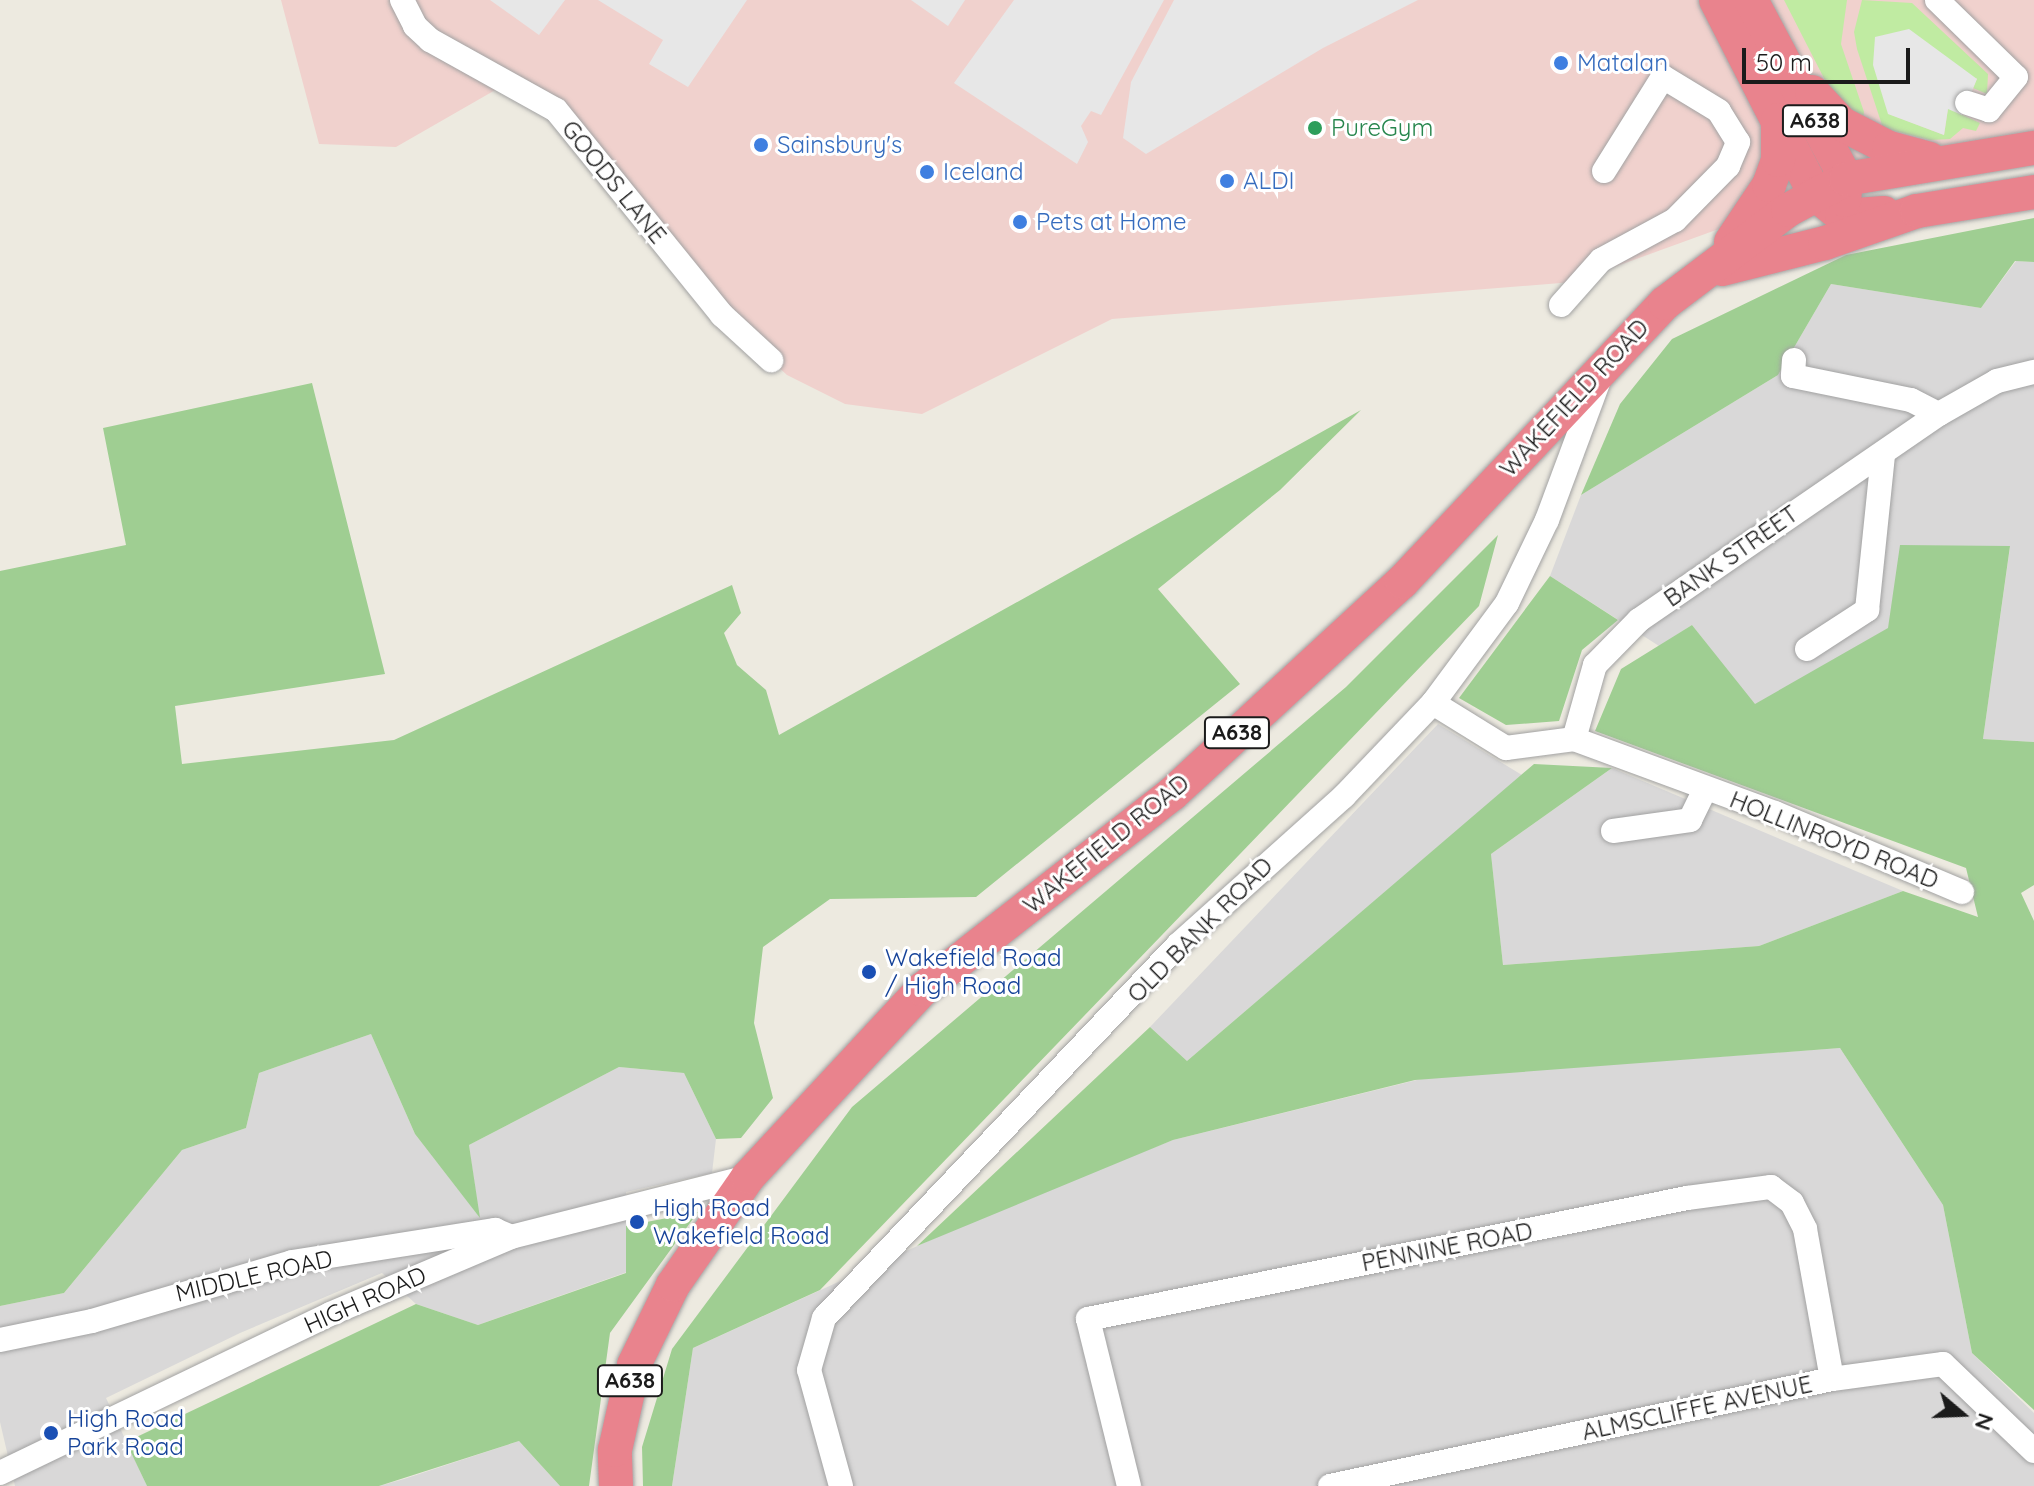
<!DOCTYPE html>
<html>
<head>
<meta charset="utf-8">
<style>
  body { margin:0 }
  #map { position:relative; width:2034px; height:1486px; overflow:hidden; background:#edeae0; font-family:Quicksand,sans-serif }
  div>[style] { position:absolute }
  .residential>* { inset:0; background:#d9d8d8 }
  .commercial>* { inset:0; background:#f0d1cd }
  .grass>* { inset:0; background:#c0eba2 }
  .forest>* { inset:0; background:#9fce92 }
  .parking>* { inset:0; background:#e7e7e7 }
  .roads { filter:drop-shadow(0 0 2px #a2a2a2) drop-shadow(0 0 2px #a2a2a2) }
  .minor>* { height:24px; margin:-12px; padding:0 12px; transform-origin:12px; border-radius:12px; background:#fff }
  .highway>* { height:34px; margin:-17px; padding:0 17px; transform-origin:17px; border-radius:17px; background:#e9838d }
  .dots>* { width:22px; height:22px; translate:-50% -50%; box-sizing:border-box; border:4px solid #fff; border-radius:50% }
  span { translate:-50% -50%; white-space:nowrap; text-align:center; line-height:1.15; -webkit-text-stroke:6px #fff; paint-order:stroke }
  .shield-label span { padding:2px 6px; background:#fff; border:2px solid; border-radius:6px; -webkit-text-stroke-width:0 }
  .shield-label { font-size:22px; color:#1b1b1b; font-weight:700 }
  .shop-label { font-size:24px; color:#366cbe }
  .left { translate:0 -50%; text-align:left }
  .leisure-label { font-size:24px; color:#27864d }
  .street-label { font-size:24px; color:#1b1b1b }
  .transit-label { font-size:24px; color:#164399 }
  .north { position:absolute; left:1922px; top:1374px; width:80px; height:80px; -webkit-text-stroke:6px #fff; paint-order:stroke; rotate:109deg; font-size:22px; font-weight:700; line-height:32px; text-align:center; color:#1b1b1b }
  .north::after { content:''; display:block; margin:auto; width:28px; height:36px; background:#1b1b1b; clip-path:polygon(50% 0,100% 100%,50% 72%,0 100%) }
  .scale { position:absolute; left:1742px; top:48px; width:168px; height:36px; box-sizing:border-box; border:4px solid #1b1b1b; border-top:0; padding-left:10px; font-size:24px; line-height:28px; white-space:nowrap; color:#1b1b1b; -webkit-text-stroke:6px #fff; paint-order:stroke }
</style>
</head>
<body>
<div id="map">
  <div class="residential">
    <div style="clip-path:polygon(2016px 261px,2034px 262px,2034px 742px,1983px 739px,2010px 547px,1895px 629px,1754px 705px,1692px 625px,1659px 646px,1550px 576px,1581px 495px,1778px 375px,1831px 284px,1981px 308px)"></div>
    <div style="clip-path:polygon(1438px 724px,1522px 775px,1187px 1061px,1150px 1027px)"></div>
    <div style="clip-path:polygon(1612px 768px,1903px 891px,1759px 946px,1503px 965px,1491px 854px)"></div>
    <div style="clip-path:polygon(371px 1034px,415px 1134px,479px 1216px,469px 1145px,619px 1067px,684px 1073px,716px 1139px,712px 1173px,626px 1192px,627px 1272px,478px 1325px,416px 1304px,382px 1273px,240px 1333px,106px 1398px,147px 1486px,15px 1486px,0 1422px,0 1306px,64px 1293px,182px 1150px,246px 1128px,259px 1073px)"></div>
    <div style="clip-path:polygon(1840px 1048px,1943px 1205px,1972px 1353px,2034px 1413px,2034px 1486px,672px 1486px,693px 1348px,1023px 1198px,1173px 1140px,1425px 1078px)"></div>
    <div style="clip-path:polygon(519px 1441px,560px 1486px,379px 1486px,404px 1479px)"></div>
  </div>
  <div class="commercial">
    <div style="clip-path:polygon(281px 0,2034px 0,2034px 148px,1815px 194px,1573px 282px,1112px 319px,922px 414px,845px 404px,787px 375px,722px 315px,556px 110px,504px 85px,396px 147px,319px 144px)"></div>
  </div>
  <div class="grass">
    <div style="clip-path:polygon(1784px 0,1847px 0,1841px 44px,1864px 112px,1862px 125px,1830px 90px)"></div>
    <div style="clip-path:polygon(1862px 0,1912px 3px,1988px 74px,1987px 94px,1973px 88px,1977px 78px,1889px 114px,1944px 135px,1948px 108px,1980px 123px,1976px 131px,1963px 128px,1950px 139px,1930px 140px,1883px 128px,1857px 49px,1854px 32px)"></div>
  </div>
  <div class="forest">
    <div style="clip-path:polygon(2034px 218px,2034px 262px,2015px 261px,1981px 308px,1831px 284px,1778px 375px,1581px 495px,1620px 404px,1672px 339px,1846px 255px)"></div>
    <div style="clip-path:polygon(312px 383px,385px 674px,175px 706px,182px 764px,394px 740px,732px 585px,741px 613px,724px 633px,737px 665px,766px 690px,779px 735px,1361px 410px,1280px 490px,1158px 589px,1240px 684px,976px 897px,830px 899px,763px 947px,754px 1023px,773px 1098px,741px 1138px,716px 1139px,684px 1073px,619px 1067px,469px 1145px,480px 1218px,415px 1134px,371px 1034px,259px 1073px,246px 1128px,182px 1150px,64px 1293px,0 1306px,0 571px,126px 545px,103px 428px)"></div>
    <div style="clip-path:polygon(1498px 535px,1479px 606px,820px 1290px,693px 1348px,672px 1486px,643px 1486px,642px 1447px,672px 1349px,852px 1107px,1346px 687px)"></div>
    <div style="clip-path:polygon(1900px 545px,2010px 546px,1983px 739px,2034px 742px,2034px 885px,2021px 893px,2034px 921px,2034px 1410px,1972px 1353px,1943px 1205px,1840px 1048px,1415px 1080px,1173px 1140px,917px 1246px,1150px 1027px,1187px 1061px,1534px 764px,1612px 768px,1491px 854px,1503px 965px,1759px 946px,1903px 891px,1978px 917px,1966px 868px,1595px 731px,1621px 669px,1692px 625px,1755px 704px,1888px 628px)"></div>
    <div style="clip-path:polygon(1550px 576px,1618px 620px,1582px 650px,1559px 721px,1506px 725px,1459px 698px)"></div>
    <div style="clip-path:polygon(698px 1212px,610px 1333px,589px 1486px,560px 1486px,519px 1441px,379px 1486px,147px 1486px,126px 1442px,416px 1304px,478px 1325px,626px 1273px,626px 1226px)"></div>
  </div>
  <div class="parking">
    <div style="clip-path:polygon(490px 0,565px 0,539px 35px)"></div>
    <div style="clip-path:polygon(598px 0,747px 0,688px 87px,649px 64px,663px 40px)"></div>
    <div style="clip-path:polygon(911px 0,965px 0,948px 26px)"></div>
    <div style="clip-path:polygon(1014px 0,1164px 0,1101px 115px,1091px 111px,1081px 126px,1088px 142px,1077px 164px,954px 83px)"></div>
    <div style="clip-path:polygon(1174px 0,1418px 0,1323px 48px,1146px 154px,1123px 138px,1131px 82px)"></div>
    <div style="clip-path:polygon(1909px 29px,1977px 79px,1962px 115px,1948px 109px,1944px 135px,1888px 114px,1873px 65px,1875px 37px)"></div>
  </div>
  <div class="roads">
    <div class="minor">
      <div style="left:402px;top:0;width:29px;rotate:63deg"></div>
      <div style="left:415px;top:26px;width:21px;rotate:43deg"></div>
      <div style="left:430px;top:40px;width:144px;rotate:29.1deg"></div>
      <div style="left:556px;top:110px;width:264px;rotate:51deg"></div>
      <div style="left:722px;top:315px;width:67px;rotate:42.6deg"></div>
      <div style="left:1937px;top:0;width:110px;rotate:44.3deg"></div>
      <div style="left:2016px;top:77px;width:43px;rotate:129.3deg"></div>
      <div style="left:1989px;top:110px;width:23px;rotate:-162deg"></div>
      <div style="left:1561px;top:305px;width:60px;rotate:-48.4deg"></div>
      <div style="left:1601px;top:260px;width:84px;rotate:-28.4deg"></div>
      <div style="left:1675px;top:220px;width:76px;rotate:-45.5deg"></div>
      <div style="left:1728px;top:166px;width:26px;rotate:-67deg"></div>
      <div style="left:1738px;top:142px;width:36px;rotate:-122deg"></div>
      <div style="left:1719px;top:111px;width:66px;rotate:-148.7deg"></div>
      <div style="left:1663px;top:77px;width:111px;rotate:122.1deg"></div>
      <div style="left:1794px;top:360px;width:16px;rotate:94deg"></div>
      <div style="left:1793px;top:376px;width:120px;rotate:11.5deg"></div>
      <div style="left:1911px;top:400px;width:31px;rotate:27deg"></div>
      <div style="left:1807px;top:649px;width:72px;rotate:-33deg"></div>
      <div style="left:1867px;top:610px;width:157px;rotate:-84.1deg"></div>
      <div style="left:1433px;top:703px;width:86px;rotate:31.7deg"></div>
      <div style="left:1506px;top:748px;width:69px;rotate:-7.5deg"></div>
      <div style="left:1574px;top:739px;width:214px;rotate:20.2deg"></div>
      <div style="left:1775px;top:813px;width:203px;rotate:22.9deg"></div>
      <div style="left:1574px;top:739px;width:77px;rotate:-74.2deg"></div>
      <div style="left:1595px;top:665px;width:63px;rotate:-45.6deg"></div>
      <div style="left:1639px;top:620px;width:364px;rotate:-34.5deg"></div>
      <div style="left:1939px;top:414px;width:67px;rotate:-29.6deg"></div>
      <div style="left:1997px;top:381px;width:38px;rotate:-14deg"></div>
      <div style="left:1613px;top:831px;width:78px;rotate:-8.1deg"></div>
      <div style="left:1690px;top:820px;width:34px;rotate:-64deg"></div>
      <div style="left:0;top:1340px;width:94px;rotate:-11.7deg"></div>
      <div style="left:92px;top:1321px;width:209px;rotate:-16.4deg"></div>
      <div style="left:292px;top:1262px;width:206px;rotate:-9deg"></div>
      <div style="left:495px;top:1230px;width:15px;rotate:23deg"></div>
      <div style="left:0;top:1473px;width:366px;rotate:-25.7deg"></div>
      <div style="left:330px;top:1314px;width:197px;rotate:-23deg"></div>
      <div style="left:511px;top:1237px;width:244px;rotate:-14.2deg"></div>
      <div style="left:841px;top:1486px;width:120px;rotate:-105.4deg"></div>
      <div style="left:809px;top:1370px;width:54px;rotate:-73.9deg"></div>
      <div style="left:824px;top:1318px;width:514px;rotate:-46.5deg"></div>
      <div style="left:1178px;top:945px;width:223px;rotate:-41.9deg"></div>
      <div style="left:1344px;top:796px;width:129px;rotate:-46.3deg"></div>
      <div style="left:1433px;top:703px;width:124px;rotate:-53.5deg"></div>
      <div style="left:1507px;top:603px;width:92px;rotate:-64.3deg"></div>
      <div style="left:1547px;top:520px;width:146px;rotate:-69.6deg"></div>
      <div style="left:1129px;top:1486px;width:172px;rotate:-103.8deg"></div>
      <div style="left:1088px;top:1319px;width:611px;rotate:-11.42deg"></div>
      <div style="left:1687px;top:1198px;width:85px;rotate:-7.5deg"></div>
      <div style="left:1771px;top:1187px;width:26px;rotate:37deg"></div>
      <div style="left:1792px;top:1203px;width:29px;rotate:63deg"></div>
      <div style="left:1805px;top:1229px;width:152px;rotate:79.8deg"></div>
      <div style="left:1330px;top:1486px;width:513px;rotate:-12.03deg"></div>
      <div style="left:1832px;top:1379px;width:112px;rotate:-7.7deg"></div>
      <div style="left:1943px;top:1364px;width:126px;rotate:43.7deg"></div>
    </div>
    <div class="highway">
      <div style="left:1716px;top:0;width:218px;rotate:63deg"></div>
      <div style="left:1815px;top:194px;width:35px;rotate:39deg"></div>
      <div style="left:1842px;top:216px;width:42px;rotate:-4.1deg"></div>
      <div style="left:1751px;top:0;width:203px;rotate:62deg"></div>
      <div style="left:1846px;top:179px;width:21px;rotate:95deg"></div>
      <div style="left:1812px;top:92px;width:44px;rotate:46.8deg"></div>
      <div style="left:1842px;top:124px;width:53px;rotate:27.1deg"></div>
      <div style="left:1889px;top:148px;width:42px;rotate:15deg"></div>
      <div style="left:1731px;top:242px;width:69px;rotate:-56.3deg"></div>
      <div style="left:1769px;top:185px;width:27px;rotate:-70deg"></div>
      <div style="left:1778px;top:160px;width:40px;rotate:-90deg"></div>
      <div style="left:1722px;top:269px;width:106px;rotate:-14.2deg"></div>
      <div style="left:1825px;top:243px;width:97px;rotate:-19.2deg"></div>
      <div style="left:1917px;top:211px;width:119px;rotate:-9.2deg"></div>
      <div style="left:616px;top:1486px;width:36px;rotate:-92deg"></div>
      <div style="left:615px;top:1450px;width:87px;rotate:-77.4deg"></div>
      <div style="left:634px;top:1365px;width:89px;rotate:-64deg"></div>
      <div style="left:673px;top:1285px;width:131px;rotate:-55.2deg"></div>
      <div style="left:748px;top:1177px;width:257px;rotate:-47.1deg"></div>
      <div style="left:923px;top:989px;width:316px;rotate:-38.1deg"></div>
      <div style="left:1172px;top:794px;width:313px;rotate:-42.7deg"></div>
      <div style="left:1402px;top:582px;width:383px;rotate:-46.7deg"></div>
      <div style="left:1665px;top:303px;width:154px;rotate:-37.1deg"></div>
      <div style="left:1788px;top:210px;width:66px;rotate:-28.1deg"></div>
      <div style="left:1846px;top:179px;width:191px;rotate:-9.4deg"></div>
    </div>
  </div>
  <div class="dots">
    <div style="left:1561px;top:63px;background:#3f7fe0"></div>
    <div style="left:1315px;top:128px;background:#2e9e5b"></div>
    <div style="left:761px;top:145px;background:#3f7fe0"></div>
    <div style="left:927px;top:172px;background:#3f7fe0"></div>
    <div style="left:1227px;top:181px;background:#3f7fe0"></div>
    <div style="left:1020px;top:222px;background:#3f7fe0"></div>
    <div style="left:869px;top:972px;background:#1a4fb4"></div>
    <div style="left:637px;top:1222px;background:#1a4fb4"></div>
    <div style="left:51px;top:1433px;background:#1a4fb4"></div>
  </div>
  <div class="shield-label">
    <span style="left:1815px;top:121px">A638</span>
    <span style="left:1237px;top:733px">A638</span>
    <span style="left:630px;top:1381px">A638</span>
  </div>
  <div class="shop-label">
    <span class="left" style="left:1577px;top:63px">Matalan</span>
    <span class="left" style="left:777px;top:145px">Sainsbury's</span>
    <span class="left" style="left:943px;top:172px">Iceland</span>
    <span class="left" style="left:1243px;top:181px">ALDI</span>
    <span class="left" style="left:1036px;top:222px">Pets at Home</span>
  </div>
  <div class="leisure-label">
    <span class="left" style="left:1331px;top:128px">PureGym</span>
  </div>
  <div class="street-label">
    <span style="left:614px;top:182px;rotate:51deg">GOODS LANE</span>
    <span style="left:1574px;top:398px;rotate:-47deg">WAKEFIELD ROAD</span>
    <span style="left:1731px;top:556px;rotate:-35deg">BANK STREET</span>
    <span style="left:1834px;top:840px;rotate:22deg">HOLLINROYD ROAD</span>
    <span style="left:1106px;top:844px;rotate:-39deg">WAKEFIELD ROAD</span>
    <span style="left:1200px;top:930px;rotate:-45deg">OLD BANK ROAD</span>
    <span style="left:1447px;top:1247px;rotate:-11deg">PENNINE ROAD</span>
    <span style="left:254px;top:1276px;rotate:-13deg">MIDDLE ROAD</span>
    <span style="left:365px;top:1300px;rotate:-24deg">HIGH ROAD</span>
    <span style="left:1697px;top:1408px;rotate:-12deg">ALMSCLIFFE AVENUE</span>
  </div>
  <div class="transit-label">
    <span class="left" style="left:885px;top:972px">Wakefield Road<br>/ High Road</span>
    <span class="left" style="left:653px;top:1222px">High Road<br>Wakefield Road</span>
    <span class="left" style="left:67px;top:1433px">High Road<br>Park Road</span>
  </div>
  <div class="north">N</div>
  <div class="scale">50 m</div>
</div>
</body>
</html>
